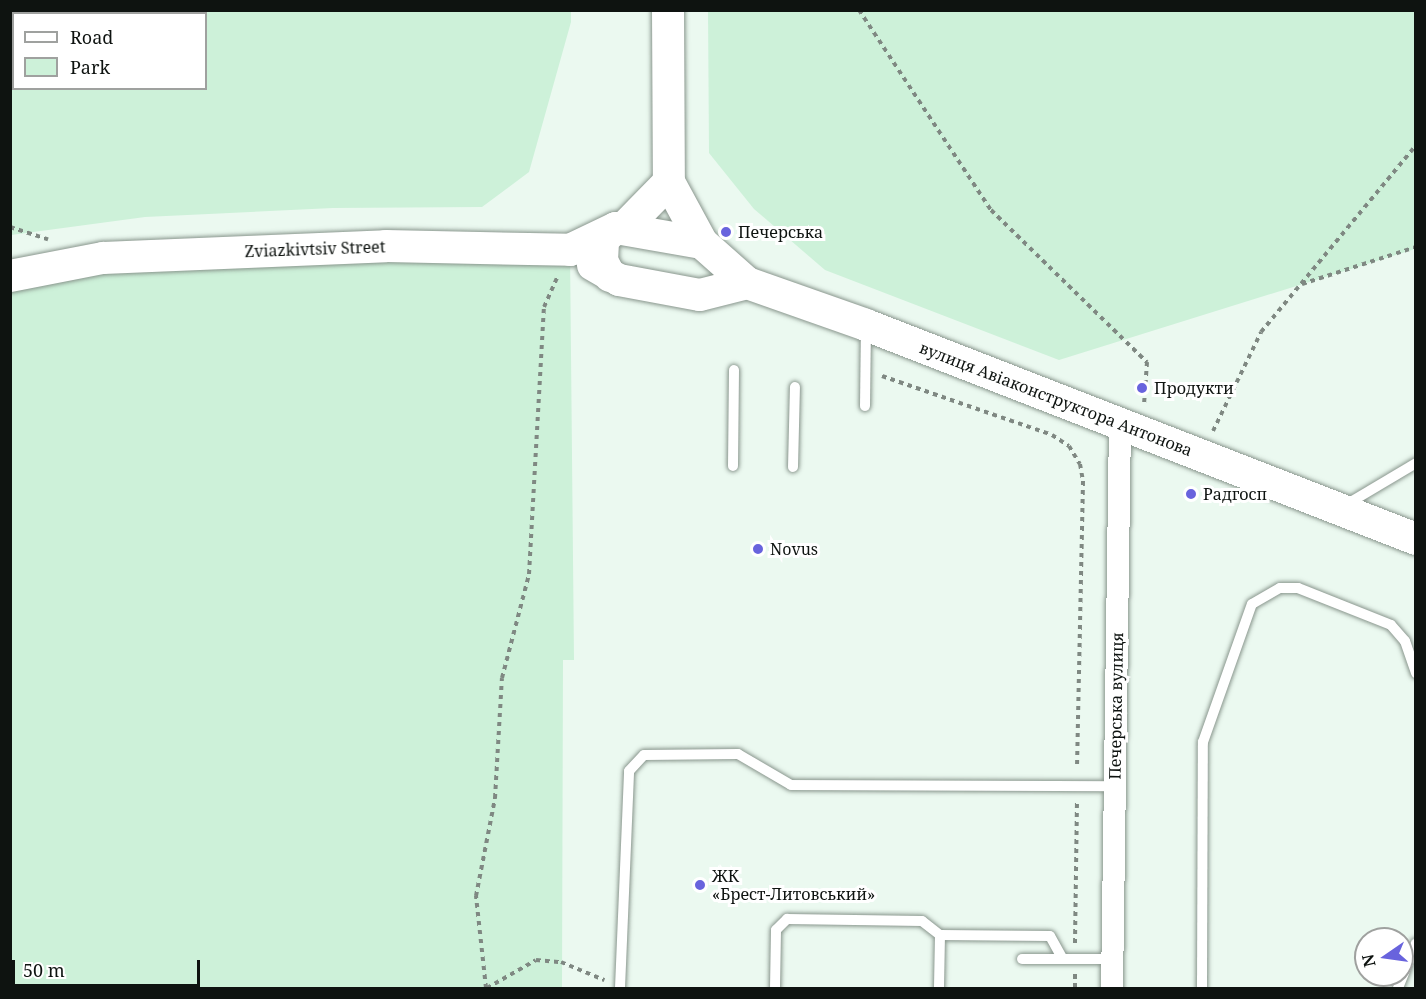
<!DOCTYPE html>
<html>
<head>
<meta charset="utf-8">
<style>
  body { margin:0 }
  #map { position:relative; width:1426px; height:999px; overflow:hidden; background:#ebf9f0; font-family:"Noto Serif",serif }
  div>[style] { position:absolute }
  .green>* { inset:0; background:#cdf1d9 }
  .path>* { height:4px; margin-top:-2px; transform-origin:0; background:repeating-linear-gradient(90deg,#7f8882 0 4.5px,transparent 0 9px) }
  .roads { filter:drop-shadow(0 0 2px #89968d) drop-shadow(0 0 2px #89968d) }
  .lane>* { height:10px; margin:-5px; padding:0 5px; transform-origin:5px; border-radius:5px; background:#fff }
  .street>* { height:22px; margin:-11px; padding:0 11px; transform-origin:11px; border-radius:11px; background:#fff }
  .secondary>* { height:32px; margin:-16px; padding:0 16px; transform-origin:16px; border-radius:16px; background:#fff }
  .dots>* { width:16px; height:16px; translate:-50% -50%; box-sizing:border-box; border:3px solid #fff; border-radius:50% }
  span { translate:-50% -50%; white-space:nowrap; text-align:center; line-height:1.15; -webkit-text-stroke:6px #fff; paint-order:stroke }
  .poi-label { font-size:16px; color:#0e1310 }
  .left { translate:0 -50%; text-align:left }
  .street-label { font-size:16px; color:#0e1310 }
  .frame { position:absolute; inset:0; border:12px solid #0e1310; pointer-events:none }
  .legend { position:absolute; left:12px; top:12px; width:195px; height:78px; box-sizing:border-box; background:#fff; border:2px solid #9fa19f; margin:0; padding:8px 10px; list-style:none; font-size:18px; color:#0e1310 }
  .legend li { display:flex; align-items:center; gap:12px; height:30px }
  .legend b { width:30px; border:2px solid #9fa19f }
  .north { position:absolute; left:1354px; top:927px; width:60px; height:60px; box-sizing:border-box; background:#fff; border:2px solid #9fa19f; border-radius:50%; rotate:257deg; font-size:16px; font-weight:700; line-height:24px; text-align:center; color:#0e1310 }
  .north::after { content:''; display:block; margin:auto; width:21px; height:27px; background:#6863dd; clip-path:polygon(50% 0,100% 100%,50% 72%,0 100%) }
  .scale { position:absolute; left:12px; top:960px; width:188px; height:27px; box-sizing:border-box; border:3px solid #0e1310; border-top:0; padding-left:8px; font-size:18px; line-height:21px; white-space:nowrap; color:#0e1310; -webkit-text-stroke:4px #fff; paint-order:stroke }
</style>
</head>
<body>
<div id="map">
  <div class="green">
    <div style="clip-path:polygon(evenodd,571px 10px,571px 22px,529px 172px,482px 207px,333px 208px,145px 217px,11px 235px,11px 11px,571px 10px,14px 14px,206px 14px,206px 88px,14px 88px,14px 14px)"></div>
    <div style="clip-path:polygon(708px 11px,1415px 11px,1415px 249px,1059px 360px,825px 270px,754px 209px,709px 153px)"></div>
    <div style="clip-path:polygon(570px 250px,574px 660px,563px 660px,562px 988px,11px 988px,11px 276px)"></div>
  </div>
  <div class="path">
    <div style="left:859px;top:10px;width:240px;rotate:56.6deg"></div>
    <div style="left:991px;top:210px;width:218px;rotate:44.3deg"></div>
    <div style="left:1147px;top:362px;width:43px;rotate:94deg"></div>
    <div style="left:10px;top:227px;width:40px;rotate:18deg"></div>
    <div style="left:1302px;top:284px;width:120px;rotate:-18deg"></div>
    <div style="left:882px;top:376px;width:180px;rotate:19.1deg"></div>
    <div style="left:1052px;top:435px;width:20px;rotate:33deg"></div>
    <div style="left:1069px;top:446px;width:21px;rotate:59deg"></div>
    <div style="left:1080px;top:464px;width:17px;rotate:80deg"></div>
    <div style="left:1083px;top:481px;width:288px;rotate:91.2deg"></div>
    <div style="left:1213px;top:431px;width:110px;rotate:-64.1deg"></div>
    <div style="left:1261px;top:332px;width:243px;rotate:-50.3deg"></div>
    <div style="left:1075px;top:943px;width:140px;rotate:-89.2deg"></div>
    <div style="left:486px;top:988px;width:93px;rotate:-96.2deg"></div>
    <div style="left:476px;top:896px;width:100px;rotate:-79deg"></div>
    <div style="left:495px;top:798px;width:120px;rotate:-86.7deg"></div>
    <div style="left:502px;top:678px;width:107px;rotate:-75.4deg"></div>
    <div style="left:529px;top:574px;width:267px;rotate:-86.8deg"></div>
    <div style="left:544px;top:307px;width:34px;rotate:-66deg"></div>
    <div style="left:487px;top:988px;width:56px;rotate:-29.7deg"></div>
    <div style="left:536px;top:960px;width:25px;rotate:5deg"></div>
    <div style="left:561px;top:962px;width:47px;rotate:22.7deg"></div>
    <div style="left:1075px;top:988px;width:14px;rotate:-90deg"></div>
  </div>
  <div class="roads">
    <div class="lane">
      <div style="left:865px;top:406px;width:77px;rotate:-89.3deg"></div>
      <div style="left:733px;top:466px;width:96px;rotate:-89.4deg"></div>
      <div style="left:793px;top:467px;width:80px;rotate:-88.6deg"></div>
      <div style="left:1344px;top:506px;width:84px;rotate:-30.8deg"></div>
      <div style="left:940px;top:935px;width:110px;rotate:0.5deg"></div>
      <div style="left:1050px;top:936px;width:26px;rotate:61deg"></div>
      <div style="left:1022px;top:959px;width:91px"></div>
      <div style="left:620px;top:988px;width:217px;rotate:-87.6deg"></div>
      <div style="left:629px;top:771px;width:22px;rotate:-47deg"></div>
      <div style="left:644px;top:755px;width:94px;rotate:-0.6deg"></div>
      <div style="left:738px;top:754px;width:61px;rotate:30.3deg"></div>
      <div style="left:791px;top:785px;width:324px;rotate:0.2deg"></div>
      <div style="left:775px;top:988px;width:58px;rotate:-89deg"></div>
      <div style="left:776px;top:930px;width:16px;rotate:-45deg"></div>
      <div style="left:787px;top:919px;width:135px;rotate:0.8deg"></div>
      <div style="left:922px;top:921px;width:23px;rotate:38deg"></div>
      <div style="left:940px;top:935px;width:53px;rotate:91.1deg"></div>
      <div style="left:1202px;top:988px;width:246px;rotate:-89.8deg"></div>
      <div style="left:1203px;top:742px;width:146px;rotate:-70.5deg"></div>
      <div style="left:1252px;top:604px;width:32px;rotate:-30deg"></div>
      <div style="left:1280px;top:588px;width:18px"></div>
      <div style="left:1298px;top:588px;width:100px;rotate:21.7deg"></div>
      <div style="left:1391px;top:625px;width:21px;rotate:49deg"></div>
      <div style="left:1405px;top:641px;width:34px;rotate:71deg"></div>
      <div style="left:1398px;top:988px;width:48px;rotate:-68.2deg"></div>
    </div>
    <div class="street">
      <div style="left:1112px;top:988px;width:564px;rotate:-89.19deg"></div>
    </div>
    <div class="secondary">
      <div style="left:668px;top:10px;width:172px;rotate:89.7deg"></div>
      <div style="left:669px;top:182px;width:69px;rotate:61.6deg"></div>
      <div style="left:624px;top:228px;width:64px;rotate:-45.6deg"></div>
      <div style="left:593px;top:265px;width:30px;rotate:30deg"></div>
      <div style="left:619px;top:280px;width:82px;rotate:10.5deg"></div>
      <div style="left:700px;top:295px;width:49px;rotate:-14.3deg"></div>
      <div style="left:10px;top:276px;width:95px;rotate:-11deg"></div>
      <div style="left:103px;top:258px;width:283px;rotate:-2.4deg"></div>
      <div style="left:386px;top:246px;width:184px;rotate:1.2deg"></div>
      <div style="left:570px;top:250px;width:51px;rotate:-25.6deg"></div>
      <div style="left:610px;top:276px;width:17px;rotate:-118deg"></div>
      <div style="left:602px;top:261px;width:22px;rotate:-87deg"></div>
      <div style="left:603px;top:239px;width:17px;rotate:-40deg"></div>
      <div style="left:616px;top:228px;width:87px;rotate:9.9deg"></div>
      <div style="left:702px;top:243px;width:60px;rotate:41.6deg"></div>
      <div style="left:747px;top:283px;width:126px;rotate:19.4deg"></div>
      <div style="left:866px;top:325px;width:590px;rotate:21.26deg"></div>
    </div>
  </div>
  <div class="dots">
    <div style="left:726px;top:232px;background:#6863dd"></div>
    <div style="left:1142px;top:388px;background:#6863dd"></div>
    <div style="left:1191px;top:494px;background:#6863dd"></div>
    <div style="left:758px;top:549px;background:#6863dd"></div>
    <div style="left:700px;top:885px;background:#6863dd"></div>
  </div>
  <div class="poi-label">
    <span class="left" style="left:738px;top:232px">Печерська</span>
    <span class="left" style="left:1154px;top:388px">Продукти</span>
    <span class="left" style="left:1203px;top:494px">Радгосп</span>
    <span class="left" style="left:770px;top:549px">Novus</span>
    <span class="left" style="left:712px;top:885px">ЖК<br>«Брест-Литовський»</span>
  </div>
  <div class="street-label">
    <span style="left:315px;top:249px;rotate:-2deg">Zviazkivtsiv Street</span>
    <span style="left:1056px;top:399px;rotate:21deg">вулиця Авіаконструктора Антонова</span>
    <span style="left:1116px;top:706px;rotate:-89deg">Печерська вулиця</span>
  </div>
  <div class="frame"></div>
  <ul class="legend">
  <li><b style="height:8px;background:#fff"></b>Road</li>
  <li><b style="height:16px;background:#cdf1d9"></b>Park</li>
  </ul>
  <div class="north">N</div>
  <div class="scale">50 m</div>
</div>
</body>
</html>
